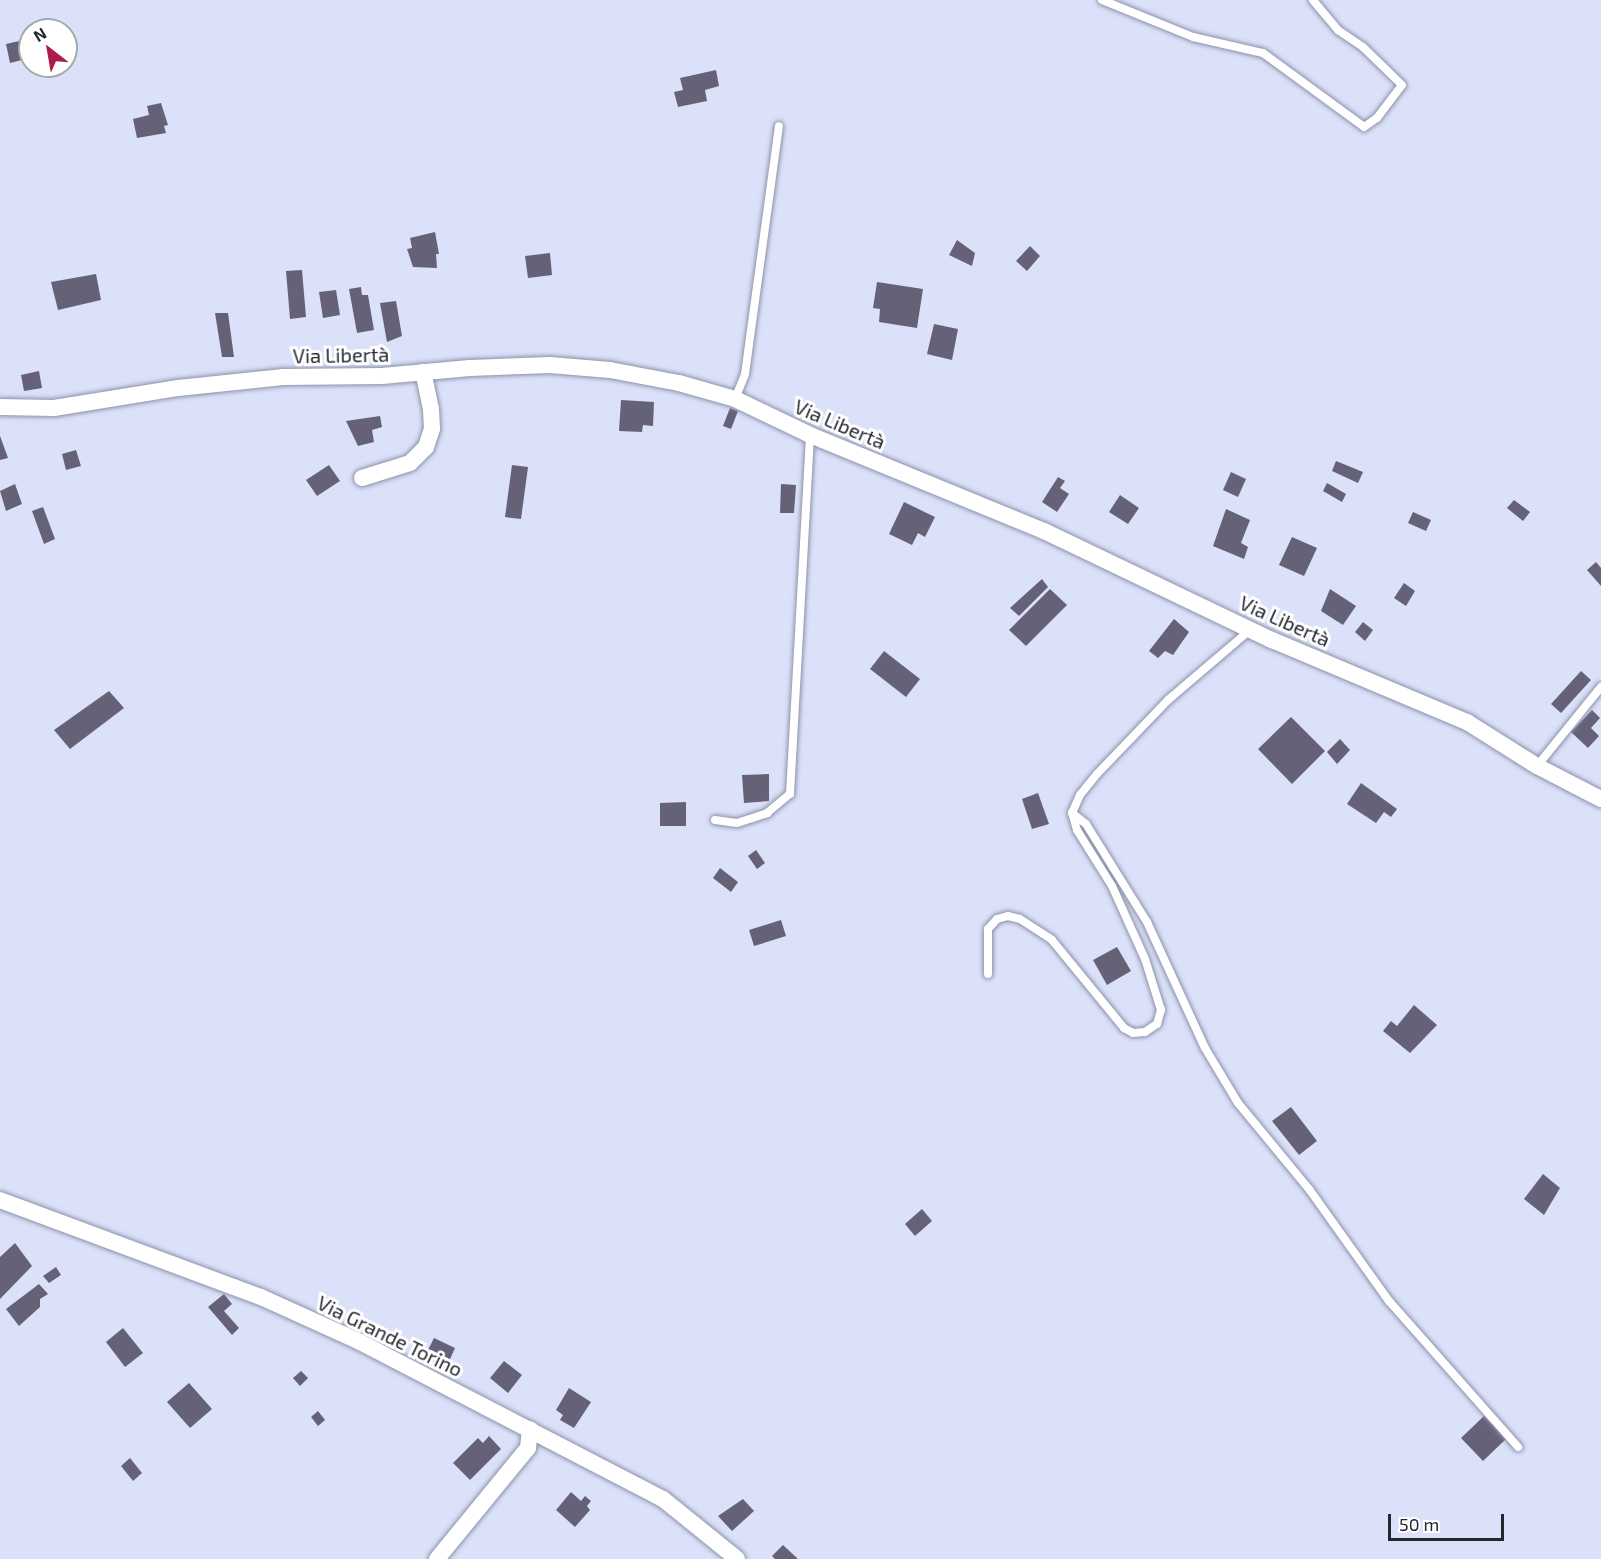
<!DOCTYPE html>
<html>
<head>
<meta charset="utf-8">
<style>
  body { margin:0 }
  #map { position:relative; width:1601px; height:1559px; overflow:hidden; background:#dae1f9; font-family:"Exo 2",sans-serif }
  div>[style] { position:absolute }
  .building>* { inset:0; background:#656278 }
  .roads { filter:drop-shadow(0 0 2px #8c92a8) drop-shadow(0 0 2px #8c92a8) }
  .lane>* { height:8px; margin:-4px; padding:0 4px; transform-origin:4px; border-radius:4px; background:#fff }
  .street>* { height:16px; margin:-8px; padding:0 8px; transform-origin:8px; border-radius:8px; background:#fff }
  span { translate:-50% -50%; white-space:nowrap; text-align:center; line-height:1.15; -webkit-text-stroke:6px #fff; paint-order:stroke }
  .street-label { font-size:20px; color:#252730 }
  .north { position:absolute; left:18px; top:18px; width:60px; height:60px; box-sizing:border-box; background:#fff; border:2px solid #a8a9ac; border-radius:50%; rotate:329deg; font-size:16px; font-weight:700; line-height:24px; text-align:center; color:#252730 }
  .north::after { content:''; display:block; margin:auto; width:21px; height:27px; background:#ae1b4a; clip-path:polygon(50% 0,100% 100%,50% 72%,0 100%) }
  .scale { position:absolute; left:1388px; top:1514px; width:116px; height:27px; box-sizing:border-box; border:3px solid #252730; border-top:0; padding-left:8px; font-size:18px; line-height:21px; white-space:nowrap; color:#252730; -webkit-text-stroke:4px #fff; paint-order:stroke }
</style>
</head>
<body>
<div id="map">
  <div class="building">
    <div style="clip-path:polygon(28px 39px,30px 58px,10px 63px,6px 44px)"></div>
    <div style="clip-path:polygon(716px 70px,719px 86px,705px 90px,707px 101px,678px 107px,674px 92px,683px 90px,680px 78px)"></div>
    <div style="clip-path:polygon(161px 103px,168px 125px,164px 126px,166px 133px,137px 138px,133px 119px,149px 115px,147px 106px)"></div>
    <div style="clip-path:polygon(435px 232px,439px 254px,436px 254px,437px 268px,413px 267px,407px 249px,412px 248px,410px 238px)"></div>
    <div style="clip-path:polygon(957px 240px,975px 253px,972px 266px,949px 255px)"></div>
    <div style="clip-path:polygon(1030px 246px,1040px 256px,1027px 271px,1016px 261px)"></div>
    <div style="clip-path:polygon(550px 253px,552px 275px,528px 278px,525px 256px)"></div>
    <div style="clip-path:polygon(302px 270px,306px 317px,290px 319px,286px 271px)"></div>
    <div style="clip-path:polygon(96px 274px,101px 300px,58px 310px,51px 282px)"></div>
    <div style="clip-path:polygon(877px 282px,923px 289px,917px 328px,879px 322px,880px 309px,873px 308px)"></div>
    <div style="clip-path:polygon(361px 287px,362px 295px,368px 295px,374px 330px,357px 333px,349px 289px)"></div>
    <div style="clip-path:polygon(336px 290px,340px 315px,323px 318px,319px 292px)"></div>
    <div style="clip-path:polygon(396px 301px,402px 336px,387px 342px,380px 303px)"></div>
    <div style="clip-path:polygon(215px 313px,228px 313px,234px 357px,222px 357px)"></div>
    <div style="clip-path:polygon(934px 324px,958px 329px,952px 360px,927px 354px)"></div>
    <div style="clip-path:polygon(39px 371px,42px 388px,24px 391px,21px 375px)"></div>
    <div style="clip-path:polygon(621px 400px,654px 402px,653px 426px,643px 425px,642px 432px,619px 431px)"></div>
    <div style="clip-path:polygon(730px 408px,738px 411px,731px 429px,723px 426px)"></div>
    <div style="clip-path:polygon(380px 416px,382px 427px,372px 430px,374px 442px,358px 446px,346px 421px)"></div>
    <div style="clip-path:polygon(0 436px,8px 458px,0 460px)"></div>
    <div style="clip-path:polygon(76px 450px,81px 466px,66px 470px,62px 454px)"></div>
    <div style="clip-path:polygon(1336px 461px,1363px 472px,1358px 483px,1332px 471px)"></div>
    <div style="clip-path:polygon(329px 465px,340px 481px,317px 496px,306px 480px)"></div>
    <div style="clip-path:polygon(512px 465px,528px 467px,521px 519px,505px 517px)"></div>
    <div style="clip-path:polygon(1231px 472px,1246px 479px,1238px 497px,1223px 490px)"></div>
    <div style="clip-path:polygon(1058px 477px,1065px 481px,1060px 488px,1069px 494px,1057px 512px,1042px 502px)"></div>
    <div style="clip-path:polygon(1327px 483px,1346px 494px,1342px 502px,1323px 491px)"></div>
    <div style="clip-path:polygon(15px 484px,22px 504px,6px 511px,0 491px)"></div>
    <div style="clip-path:polygon(781px 484px,796px 485px,794px 513px,780px 513px)"></div>
    <div style="clip-path:polygon(1120px 495px,1139px 508px,1128px 524px,1109px 512px)"></div>
    <div style="clip-path:polygon(1514px 500px,1530px 512px,1523px 521px,1507px 508px)"></div>
    <div style="clip-path:polygon(904px 502px,935px 517px,925px 537px,918px 533px,912px 545px,889px 534px)"></div>
    <div style="clip-path:polygon(43px 507px,55px 539px,44px 544px,32px 511px)"></div>
    <div style="clip-path:polygon(1226px 509px,1250px 520px,1241px 543px,1248px 547px,1244px 559px,1213px 546px)"></div>
    <div style="clip-path:polygon(1413px 512px,1431px 520px,1426px 531px,1408px 523px)"></div>
    <div style="clip-path:polygon(1292px 537px,1317px 548px,1304px 576px,1279px 565px)"></div>
    <div style="clip-path:polygon(1596px 562px,1601px 568px,1601px 586px,1587px 570px)"></div>
    <div style="clip-path:polygon(1042px 579px,1048px 587px,1019px 616px,1010px 608px)"></div>
    <div style="clip-path:polygon(1404px 583px,1415px 591px,1406px 606px,1394px 598px)"></div>
    <div style="clip-path:polygon(1050px 589px,1067px 605px,1026px 646px,1009px 630px)"></div>
    <div style="clip-path:polygon(1330px 589px,1356px 606px,1343px 625px,1321px 611px)"></div>
    <div style="clip-path:polygon(1174px 619px,1189px 632px,1173px 655px,1165px 651px,1158px 658px,1149px 651px)"></div>
    <div style="clip-path:polygon(1363px 622px,1373px 630px,1365px 641px,1355px 632px)"></div>
    <div style="clip-path:polygon(884px 651px,920px 679px,906px 697px,870px 669px)"></div>
    <div style="clip-path:polygon(1581px 671px,1591px 680px,1561px 713px,1551px 704px)"></div>
    <div style="clip-path:polygon(109px 691px,124px 708px,70px 749px,54px 730px)"></div>
    <div style="clip-path:polygon(1592px 710px,1600px 718px,1591px 728px,1599px 736px,1588px 748px,1571px 732px)"></div>
    <div style="clip-path:polygon(1291px 717px,1325px 751px,1292px 784px,1258px 749px)"></div>
    <div style="clip-path:polygon(1340px 739px,1350px 750px,1337px 764px,1327px 752px)"></div>
    <div style="clip-path:polygon(769px 774px,769px 801px,744px 803px,742px 775px)"></div>
    <div style="clip-path:polygon(1361px 783px,1397px 809px,1391px 817px,1384px 812px,1376px 823px,1347px 804px)"></div>
    <div style="clip-path:polygon(1038px 793px,1049px 824px,1032px 829px,1022px 799px)"></div>
    <div style="clip-path:polygon(686px 802px,686px 826px,660px 826px,660px 803px)"></div>
    <div style="clip-path:polygon(756px 850px,765px 863px,757px 869px,748px 856px)"></div>
    <div style="clip-path:polygon(720px 868px,738px 882px,731px 892px,713px 878px)"></div>
    <div style="clip-path:polygon(781px 920px,786px 936px,754px 946px,749px 930px)"></div>
    <div style="clip-path:polygon(1117px 947px,1131px 971px,1107px 985px,1093px 960px)"></div>
    <div style="clip-path:polygon(1414px 1005px,1437px 1025px,1410px 1053px,1383px 1031px,1391px 1021px,1397px 1026px)"></div>
    <div style="clip-path:polygon(1291px 1107px,1317px 1141px,1299px 1155px,1272px 1121px)"></div>
    <div style="clip-path:polygon(1543px 1174px,1560px 1188px,1544px 1215px,1524px 1199px)"></div>
    <div style="clip-path:polygon(922px 1209px,932px 1221px,915px 1236px,905px 1224px)"></div>
    <div style="clip-path:polygon(15px 1243px,32px 1266px,0 1299px,0 1257px)"></div>
    <div style="clip-path:polygon(56px 1267px,61px 1275px,49px 1283px,43px 1276px)"></div>
    <div style="clip-path:polygon(39px 1284px,48px 1294px,40px 1299px,40px 1307px,19px 1326px,6px 1309px)"></div>
    <div style="clip-path:polygon(224px 1294px,232px 1304px,224px 1311px,239px 1328px,232px 1335px,208px 1307px)"></div>
    <div style="clip-path:polygon(123px 1328px,143px 1353px,125px 1367px,106px 1342px)"></div>
    <div style="clip-path:polygon(434px 1338px,455px 1348px,446px 1368px,424px 1358px)"></div>
    <div style="clip-path:polygon(504px 1361px,522px 1375px,508px 1393px,490px 1378px)"></div>
    <div style="clip-path:polygon(301px 1371px,308px 1378px,300px 1386px,293px 1378px)"></div>
    <div style="clip-path:polygon(189px 1383px,212px 1409px,190px 1428px,167px 1402px)"></div>
    <div style="clip-path:polygon(569px 1388px,591px 1402px,574px 1428px,560px 1420px,563px 1415px,556px 1410px)"></div>
    <div style="clip-path:polygon(318px 1411px,325px 1420px,318px 1426px,311px 1417px)"></div>
    <div style="clip-path:polygon(1484px 1416px,1506px 1439px,1483px 1461px,1461px 1438px)"></div>
    <div style="clip-path:polygon(489px 1436px,501px 1449px,470px 1480px,453px 1463px,478px 1438px,483px 1443px)"></div>
    <div style="clip-path:polygon(130px 1458px,142px 1473px,133px 1481px,121px 1466px)"></div>
    <div style="clip-path:polygon(571px 1492px,581px 1501px,585px 1496px,591px 1501px,587px 1506px,590px 1510px,575px 1527px,556px 1510px)"></div>
    <div style="clip-path:polygon(743px 1499px,754px 1511px,732px 1531px,718px 1516px)"></div>
    <div style="clip-path:polygon(783px 1545px,798px 1559px,775px 1559px,772px 1556px)"></div>
  </div>
  <div class="roads">
    <div class="lane">
      <div style="left:1102px;top:0;width:98px;rotate:22.1deg"></div>
      <div style="left:1193px;top:37px;width:72px;rotate:12.9deg"></div>
      <div style="left:1263px;top:53px;width:125px;rotate:36.2deg"></div>
      <div style="left:1364px;top:127px;width:16px;rotate:-35deg"></div>
      <div style="left:1377px;top:118px;width:41px;rotate:-52.9deg"></div>
      <div style="left:1402px;top:85px;width:54px;rotate:-135.7deg"></div>
      <div style="left:1363px;top:47px;width:30px;rotate:-146deg"></div>
      <div style="left:1338px;top:30px;width:39px;rotate:-130deg"></div>
      <div style="left:735px;top:399px;width:27px;rotate:-68deg"></div>
      <div style="left:745px;top:374px;width:250px;rotate:-82.2deg"></div>
      <div style="left:1537px;top:766px;width:102px;rotate:-51deg"></div>
      <div style="left:1072px;top:813px;width:18px;rotate:38deg"></div>
      <div style="left:1086px;top:824px;width:115px;rotate:58.1deg"></div>
      <div style="left:1147px;top:922px;width:139px;rotate:65.3deg"></div>
      <div style="left:1205px;top:1048px;width:64px;rotate:59deg"></div>
      <div style="left:1238px;top:1103px;width:112px;rotate:50.5deg"></div>
      <div style="left:1309px;top:1189px;width:138px;rotate:54.5deg"></div>
      <div style="left:1389px;top:1301px;width:195px;rotate:48.5deg"></div>
      <div style="left:715px;top:820px;width:22px;rotate:8deg"></div>
      <div style="left:737px;top:823px;width:32px;rotate:-18deg"></div>
      <div style="left:767px;top:813px;width:30px;rotate:-40deg"></div>
      <div style="left:790px;top:794px;width:360px;rotate:-86.8deg"></div>
      <div style="left:988px;top:974px;width:45px;rotate:-90deg"></div>
      <div style="left:988px;top:929px;width:13px;rotate:-48deg"></div>
      <div style="left:997px;top:919px;width:11px;rotate:-15deg"></div>
      <div style="left:1008px;top:916px;width:12px;rotate:14deg"></div>
      <div style="left:1020px;top:919px;width:38px;rotate:33deg"></div>
      <div style="left:1052px;top:940px;width:114px;rotate:50.7deg"></div>
      <div style="left:1124px;top:1028px;width:10px;rotate:29deg"></div>
      <div style="left:1133px;top:1033px;width:12px;rotate:-5deg"></div>
      <div style="left:1145px;top:1032px;width:14px;rotate:-34deg"></div>
      <div style="left:1157px;top:1024px;width:15px;rotate:-74deg"></div>
      <div style="left:1161px;top:1010px;width:53px;rotate:-107.4deg"></div>
      <div style="left:1145px;top:959px;width:80px;rotate:-114.3deg"></div>
      <div style="left:1112px;top:886px;width:66px;rotate:-122deg"></div>
      <div style="left:1077px;top:830px;width:18px;rotate:-106deg"></div>
      <div style="left:1072px;top:813px;width:20px;rotate:-66deg"></div>
      <div style="left:1080px;top:795px;width:27px;rotate:-51deg"></div>
      <div style="left:1097px;top:774px;width:103px;rotate:-46.2deg"></div>
      <div style="left:1168px;top:700px;width:108px;rotate:-40.5deg"></div>
    </div>
    <div class="street">
      <div style="left:0;top:407px;width:54px;rotate:1.1deg"></div>
      <div style="left:54px;top:408px;width:126px;rotate:-9.2deg"></div>
      <div style="left:178px;top:388px;width:106px;rotate:-6deg"></div>
      <div style="left:283px;top:377px;width:99px;rotate:-0.6deg"></div>
      <div style="left:382px;top:376px;width:88px;rotate:-5.2deg"></div>
      <div style="left:470px;top:368px;width:80px;rotate:-2.1deg"></div>
      <div style="left:550px;top:365px;width:60px;rotate:4.8deg"></div>
      <div style="left:610px;top:370px;width:70px;rotate:10.7deg"></div>
      <div style="left:679px;top:383px;width:58px;rotate:15.9deg"></div>
      <div style="left:735px;top:399px;width:83px;rotate:25.6deg"></div>
      <div style="left:810px;top:435px;width:253px;rotate:22.3deg"></div>
      <div style="left:1044px;top:531px;width:253px;rotate:25.6deg"></div>
      <div style="left:1272px;top:640px;width:212px;rotate:22.8deg"></div>
      <div style="left:1467px;top:722px;width:83px;rotate:32.2deg"></div>
      <div style="left:1537px;top:766px;width:72px;rotate:27.3deg"></div>
      <div style="left:362px;top:478px;width:50px;rotate:-17.4deg"></div>
      <div style="left:410px;top:463px;width:23px;rotate:-45deg"></div>
      <div style="left:426px;top:447px;width:19px;rotate:-72deg"></div>
      <div style="left:432px;top:429px;width:20px;rotate:-93deg"></div>
      <div style="left:431px;top:409px;width:38px;rotate:-102deg"></div>
      <div style="left:0;top:1200px;width:278px;rotate:20.4deg"></div>
      <div style="left:261px;top:1297px;width:107px;rotate:24.4deg"></div>
      <div style="left:358px;top:1341px;width:343px;rotate:27.4deg"></div>
      <div style="left:663px;top:1499px;width:95px;rotate:39deg"></div>
      <div style="left:437px;top:1559px;width:144px;rotate:-50.7deg"></div>
      <div style="left:528px;top:1448px;width:19px;rotate:-84deg"></div>
    </div>
  </div>
  <div class="street-label">
    <span style="left:341px;top:355px;rotate:-1deg">Via Libertà</span>
    <span style="left:840px;top:424px;rotate:23deg">Via Libertà</span>
    <span style="left:1285px;top:621px;rotate:24deg">Via Libertà</span>
    <span style="left:390px;top:1336px;rotate:26deg">Via Grande Torino</span>
  </div>
  <div class="north">N</div>
  <div class="scale">50 m</div>
</div>
</body>
</html>
